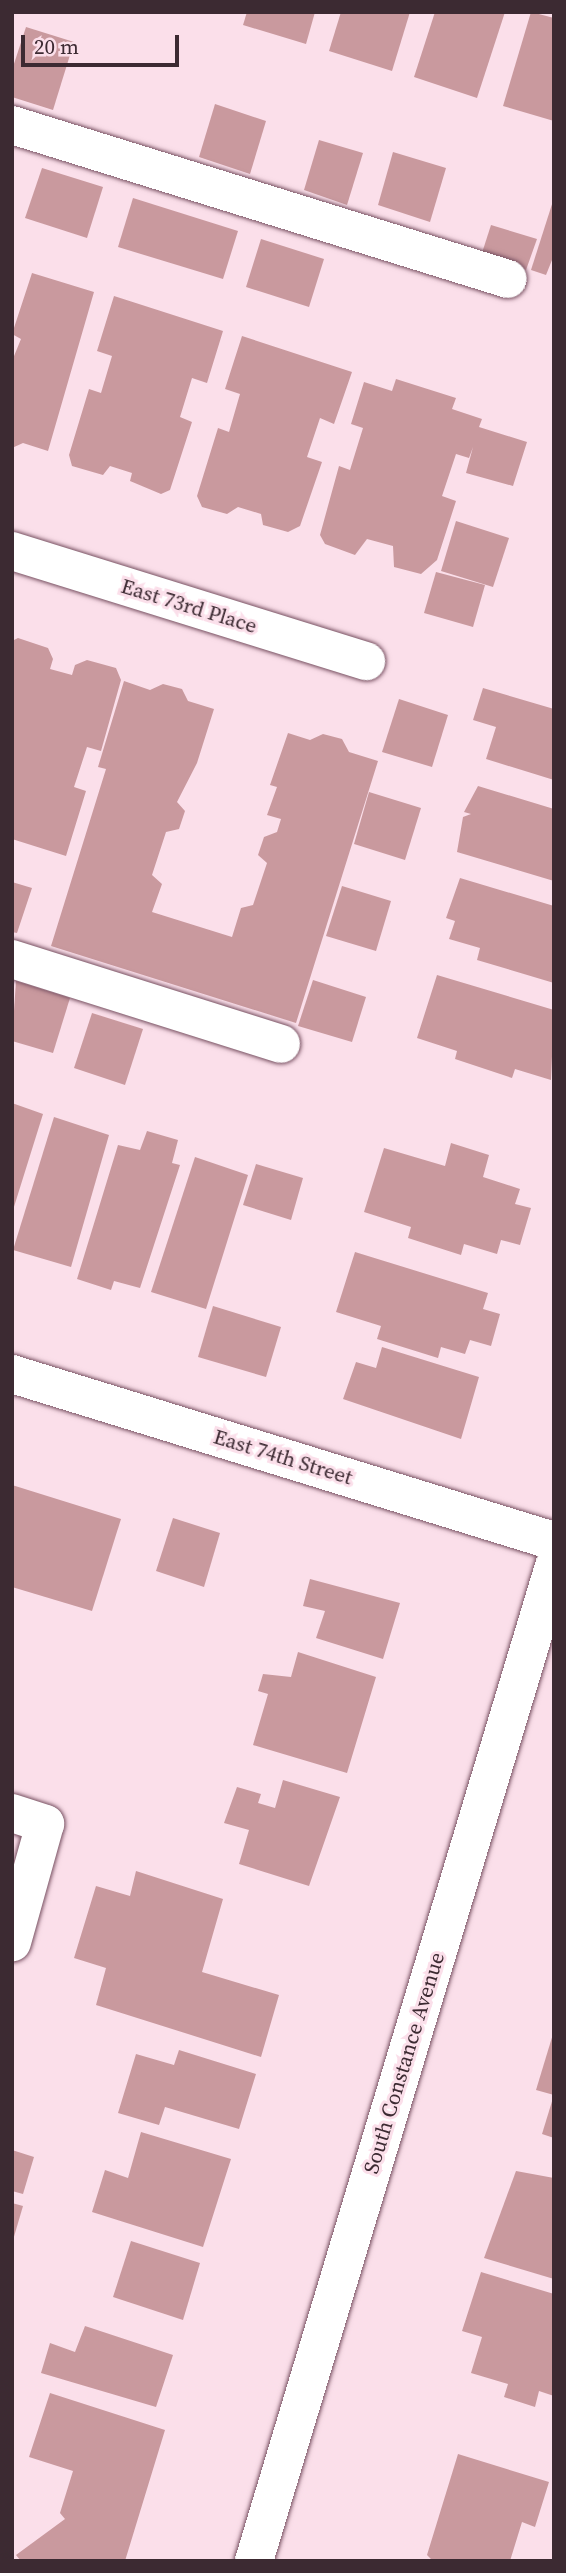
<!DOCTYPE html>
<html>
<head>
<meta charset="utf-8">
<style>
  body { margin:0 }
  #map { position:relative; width:566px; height:2573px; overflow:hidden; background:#fbdfea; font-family:"Source Serif 4",serif }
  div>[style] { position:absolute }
  .building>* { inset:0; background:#c9999e }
  .roads { filter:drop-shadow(0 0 2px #785162) drop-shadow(0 0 2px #785162) }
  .minor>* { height:38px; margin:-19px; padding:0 19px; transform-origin:19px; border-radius:19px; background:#fff }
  span { translate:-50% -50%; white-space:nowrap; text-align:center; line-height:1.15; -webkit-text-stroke:6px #fbdfea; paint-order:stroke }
  .street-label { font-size:21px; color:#3c2a32 }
  .frame { position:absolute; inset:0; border:14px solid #3c2a32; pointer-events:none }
  .scale { position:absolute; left:21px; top:35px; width:158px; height:32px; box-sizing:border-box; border:4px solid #3c2a32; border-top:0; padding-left:9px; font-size:21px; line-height:24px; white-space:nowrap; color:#3c2a32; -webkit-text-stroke:5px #fbdfea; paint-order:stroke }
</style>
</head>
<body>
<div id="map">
  <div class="building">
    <div style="clip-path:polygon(247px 12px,315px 12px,306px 44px,243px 25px)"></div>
    <div style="clip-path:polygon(341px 12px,410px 12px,392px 71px,329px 51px)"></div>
    <div style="clip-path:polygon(435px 12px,505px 12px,477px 98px,414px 77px)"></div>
    <div style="clip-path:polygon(531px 12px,554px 18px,554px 121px,503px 106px)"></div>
    <div style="clip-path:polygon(26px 27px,74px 42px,53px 110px,12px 97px,12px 70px)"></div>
    <div style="clip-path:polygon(215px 104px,266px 121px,250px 174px,199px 157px)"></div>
    <div style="clip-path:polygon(319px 140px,363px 153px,347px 205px,304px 190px)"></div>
    <div style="clip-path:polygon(393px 152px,446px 168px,430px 222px,378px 205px)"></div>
    <div style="clip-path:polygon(42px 168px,103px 187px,87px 238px,25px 218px)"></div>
    <div style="clip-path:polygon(133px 198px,238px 231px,223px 279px,118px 247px)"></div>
    <div style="clip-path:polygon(553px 201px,554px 255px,546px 275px,531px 270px)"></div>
    <div style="clip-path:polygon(491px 225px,537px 239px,526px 270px,481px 256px)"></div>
    <div style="clip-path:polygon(261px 239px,324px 259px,309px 307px,246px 287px)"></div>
    <div style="clip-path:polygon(32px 273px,94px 292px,48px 451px,23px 443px,12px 448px,12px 361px,21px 339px,12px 334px)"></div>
    <div style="clip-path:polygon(114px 296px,223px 331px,207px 383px,192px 378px,180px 417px,192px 422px,170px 490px,161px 494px,130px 481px,132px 473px,110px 466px,103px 475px,72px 466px,69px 455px,89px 389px,101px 393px,112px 356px,97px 351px)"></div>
    <div style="clip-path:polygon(242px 336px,352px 372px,334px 424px,320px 418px,307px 457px,322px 462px,300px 526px,288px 532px,263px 525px,261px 514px,238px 507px,227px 514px,202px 507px,197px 496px,218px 428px,229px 432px,240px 394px,225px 389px)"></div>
    <div style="clip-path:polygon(396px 379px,456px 398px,452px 409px,482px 419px,479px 427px,527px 442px,513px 486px,466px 473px,473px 447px,469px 458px,456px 454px,442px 496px,456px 501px,437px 560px,421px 574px,394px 567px,393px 546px,367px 539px,355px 555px,325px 544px,320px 535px,339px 466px,350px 470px,363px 428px,351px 424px,364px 382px,392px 391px)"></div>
    <div style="clip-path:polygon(456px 521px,509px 538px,493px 587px,441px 571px)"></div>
    <div style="clip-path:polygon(436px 572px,485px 585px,473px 627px,424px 613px)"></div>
    <div style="clip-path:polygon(18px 638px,48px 648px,53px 659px,50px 669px,72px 675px,75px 665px,87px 660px,116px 668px,121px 680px,101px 751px,87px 747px,74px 787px,86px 791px,66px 856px,12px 839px,12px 641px)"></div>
    <div style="clip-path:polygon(124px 681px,150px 690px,163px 684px,182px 689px,188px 701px,214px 709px,197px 763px,177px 802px,185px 811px,179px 829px,166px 832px,152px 875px,162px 884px,152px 912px,232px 937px,241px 908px,253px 905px,267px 863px,258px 855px,264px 837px,277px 832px,281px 819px,267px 815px,277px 787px,270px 785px,288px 733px,310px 740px,323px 734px,342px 739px,349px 752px,378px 761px,296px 1023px,51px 946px,106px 769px,98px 767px)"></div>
    <div style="clip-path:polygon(483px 688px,554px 709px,554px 780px,486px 759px,496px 727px,473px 720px)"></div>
    <div style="clip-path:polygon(399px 699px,448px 715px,432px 767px,382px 752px)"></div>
    <div style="clip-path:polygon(478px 786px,554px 809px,554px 881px,457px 852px,463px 817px,471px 814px,464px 812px)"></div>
    <div style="clip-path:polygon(369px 792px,421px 808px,405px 860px,354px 844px)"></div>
    <div style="clip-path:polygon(460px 878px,554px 906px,554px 983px,477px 960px,480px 948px,449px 939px,455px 921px,446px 918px)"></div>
    <div style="clip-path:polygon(12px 882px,32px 888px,17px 933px,12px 932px)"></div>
    <div style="clip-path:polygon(342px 886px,391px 901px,376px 951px,326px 936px)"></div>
    <div style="clip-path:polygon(437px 975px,554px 1010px,551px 1080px,515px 1069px,512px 1078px,455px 1059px,457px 1051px,417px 1038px)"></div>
    <div style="clip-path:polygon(313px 980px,366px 997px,352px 1042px,298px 1026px)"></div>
    <div style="clip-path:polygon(16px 981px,70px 998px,53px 1053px,12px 1041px)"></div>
    <div style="clip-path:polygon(92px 1013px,143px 1029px,125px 1085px,74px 1068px)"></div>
    <div style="clip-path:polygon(12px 1103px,43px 1114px,13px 1210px,12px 1210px)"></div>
    <div style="clip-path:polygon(54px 1117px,109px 1135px,71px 1267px,13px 1250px)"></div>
    <div style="clip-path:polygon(147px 1131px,178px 1140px,172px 1163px,180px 1165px,140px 1288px,114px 1281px,111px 1290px,77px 1279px,118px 1145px,140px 1150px)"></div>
    <div style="clip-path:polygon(451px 1143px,489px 1155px,483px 1177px,520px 1189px,515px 1204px,531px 1208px,520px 1245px,501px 1240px,497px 1254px,464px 1244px,461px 1255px,408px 1238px,411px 1227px,364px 1212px,384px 1148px,445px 1166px)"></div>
    <div style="clip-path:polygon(195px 1157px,248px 1175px,206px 1309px,151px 1292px)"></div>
    <div style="clip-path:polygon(256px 1164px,303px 1178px,291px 1220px,243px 1205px)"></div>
    <div style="clip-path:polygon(355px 1252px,488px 1293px,483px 1309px,500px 1314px,491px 1346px,470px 1340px,465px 1354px,441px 1347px,438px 1358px,377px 1339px,381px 1326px,336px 1312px)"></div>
    <div style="clip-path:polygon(213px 1306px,281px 1327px,266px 1377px,198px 1357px)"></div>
    <div style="clip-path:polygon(382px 1347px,479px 1377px,461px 1439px,343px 1399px,356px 1362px,376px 1368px)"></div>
    <div style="clip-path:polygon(12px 1485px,121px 1519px,92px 1611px,12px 1587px)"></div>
    <div style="clip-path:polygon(173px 1518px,220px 1533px,204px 1587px,156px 1571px)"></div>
    <div style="clip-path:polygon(310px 1579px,400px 1603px,383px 1659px,316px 1638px,325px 1611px,303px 1606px)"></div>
    <div style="clip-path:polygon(298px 1652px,376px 1677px,347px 1773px,253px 1745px,268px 1694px,258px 1691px,263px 1674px,291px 1677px)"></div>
    <div style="clip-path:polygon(283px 1780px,340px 1797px,309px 1886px,239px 1864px,249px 1830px,224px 1823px,237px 1787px,261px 1794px,258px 1803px,275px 1808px)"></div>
    <div style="clip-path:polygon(136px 1871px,223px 1899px,202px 1972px,279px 1995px,261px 2057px,96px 2005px,106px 1968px,74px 1958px,96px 1886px,130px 1896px)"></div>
    <div style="clip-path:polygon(553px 2034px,554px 2034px,554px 2095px,536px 2090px)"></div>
    <div style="clip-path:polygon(179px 2050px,256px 2074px,239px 2129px,165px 2107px,159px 2125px,118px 2113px,136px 2054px,174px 2065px)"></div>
    <div style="clip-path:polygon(553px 2098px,554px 2098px,554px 2138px,542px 2134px)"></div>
    <div style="clip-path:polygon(141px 2132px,231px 2159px,203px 2247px,92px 2212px,105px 2170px,128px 2178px)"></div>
    <div style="clip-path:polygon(12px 2150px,34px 2157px,23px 2194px,12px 2191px)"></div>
    <div style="clip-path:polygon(516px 2171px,554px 2178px,554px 2279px,484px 2258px)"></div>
    <div style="clip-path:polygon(12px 2203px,23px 2206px,13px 2240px,12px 2239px)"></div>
    <div style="clip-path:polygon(131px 2241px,200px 2263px,183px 2320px,113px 2297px)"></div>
    <div style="clip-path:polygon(481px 2272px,554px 2294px,554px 2396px,539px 2391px,535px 2407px,504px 2397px,508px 2384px,471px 2373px,482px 2337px,462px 2331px)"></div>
    <div style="clip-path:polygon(85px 2326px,173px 2355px,156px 2407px,41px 2373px,50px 2343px,75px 2352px)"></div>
    <div style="clip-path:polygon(50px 2393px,165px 2430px,125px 2561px,21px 2561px,16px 2555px,65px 2519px,60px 2513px,73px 2471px,29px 2457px)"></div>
    <div style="clip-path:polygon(458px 2454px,549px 2482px,535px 2527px,522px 2522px,510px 2561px,433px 2561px,427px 2555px)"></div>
  </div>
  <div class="roads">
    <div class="minor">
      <div style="left:12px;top:125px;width:519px;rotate:17.25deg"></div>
      <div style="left:12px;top:551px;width:371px;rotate:17.3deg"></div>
      <div style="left:12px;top:959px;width:282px;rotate:17.5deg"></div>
      <div style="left:12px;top:1374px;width:567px;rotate:17.13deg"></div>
      <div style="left:12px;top:1813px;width:35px;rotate:18deg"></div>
      <div style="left:45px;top:1824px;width:123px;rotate:105.6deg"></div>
      <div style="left:254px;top:2561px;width:1039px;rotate:-73.22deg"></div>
    </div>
  </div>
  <div class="street-label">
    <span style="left:189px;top:606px;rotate:17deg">East 73rd Place</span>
    <span style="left:283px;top:1457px;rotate:17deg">East 74th Street</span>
    <span style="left:404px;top:2063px;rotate:-73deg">South Constance Avenue</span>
  </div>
  <div class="frame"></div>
  <div class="scale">20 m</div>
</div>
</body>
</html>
